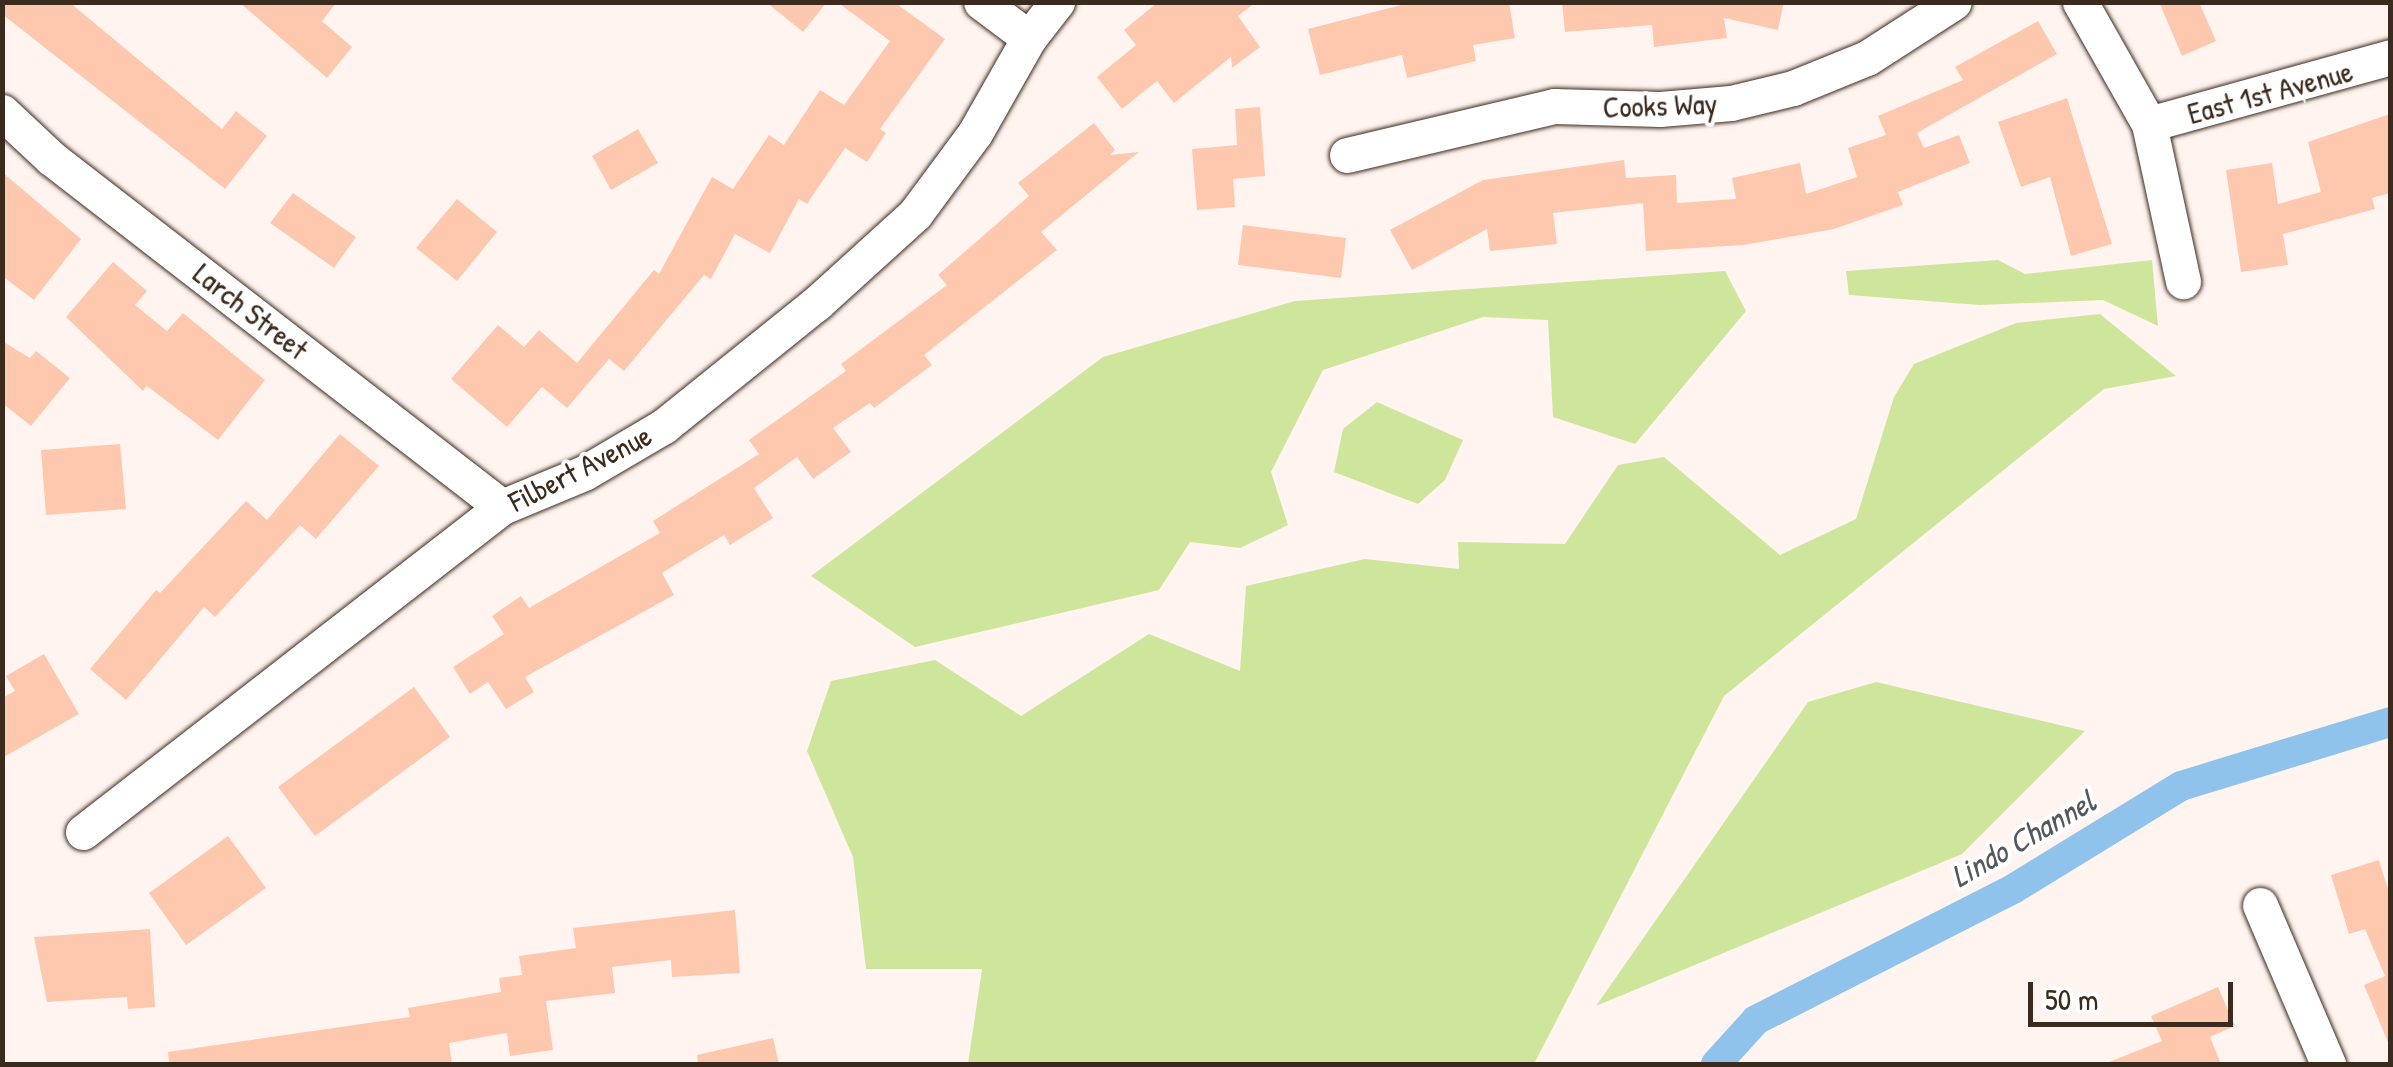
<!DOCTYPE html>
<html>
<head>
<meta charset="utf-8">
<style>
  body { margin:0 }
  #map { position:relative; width:2393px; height:1067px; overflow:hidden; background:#fff4ef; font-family:"Patrick Hand",sans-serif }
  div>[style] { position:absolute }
  .green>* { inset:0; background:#cee69c }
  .canal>* { height:30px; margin:-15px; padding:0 15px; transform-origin:15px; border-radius:15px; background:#8fc3ec }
  .building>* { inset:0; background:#fec8af }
  .roads { filter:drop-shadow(0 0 2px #3b2a1e) drop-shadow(0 0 2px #3b2a1e) }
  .minor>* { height:35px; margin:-17.5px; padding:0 17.5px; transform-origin:17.5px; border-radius:17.5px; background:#fff }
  span { translate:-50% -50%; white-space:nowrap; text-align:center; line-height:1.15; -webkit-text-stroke:8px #fff; paint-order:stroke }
  .street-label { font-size:30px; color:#3b2a1e }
  .water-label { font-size:32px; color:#54585c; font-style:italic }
  .frame { position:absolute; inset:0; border:5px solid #3b2a1e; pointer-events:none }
  .scale { position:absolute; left:2028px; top:982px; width:205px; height:45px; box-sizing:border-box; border:5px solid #3b2a1e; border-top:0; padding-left:12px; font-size:30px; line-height:35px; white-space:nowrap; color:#3b2a1e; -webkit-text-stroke:8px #fff; paint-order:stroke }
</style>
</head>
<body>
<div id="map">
  <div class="green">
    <div style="clip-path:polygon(1998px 260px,2025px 274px,2152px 260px,2158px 326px,2103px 300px,1980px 305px,1849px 295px,1846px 271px)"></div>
    <div style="clip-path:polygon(1725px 271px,1746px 311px,1635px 444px,1553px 417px,1548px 320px,1483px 317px,1323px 370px,1271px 472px,1288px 525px,1240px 548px,1190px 542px,1159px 590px,915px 647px,811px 576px,1103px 357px,1295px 301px)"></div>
    <div style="clip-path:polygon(2100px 314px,2176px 376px,2104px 389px,1724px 696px,1534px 1064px,968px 1064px,982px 969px,866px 969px,853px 857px,807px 751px,831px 681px,935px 660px,1021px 716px,1149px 634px,1240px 671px,1246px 586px,1365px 559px,1459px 569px,1458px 542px,1565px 544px,1618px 465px,1664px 457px,1780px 555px,1856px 519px,1894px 397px,1914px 364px,2016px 323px)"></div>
    <div style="clip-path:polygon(1377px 402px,1463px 440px,1445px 480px,1418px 504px,1334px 472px,1343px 429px)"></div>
    <div style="clip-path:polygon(1876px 682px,2085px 731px,1962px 854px,1596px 1006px,1808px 702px)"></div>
  </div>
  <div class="canal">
    <div style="left:1716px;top:1064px;width:59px;rotate:-47.7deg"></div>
    <div style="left:1756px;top:1020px;width:288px;rotate:-27deg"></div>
    <div style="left:2013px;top:889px;width:197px;rotate:-31.5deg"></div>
    <div style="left:2181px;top:786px;width:219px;rotate:-17deg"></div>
  </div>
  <div class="building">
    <div style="clip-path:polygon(2px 2px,69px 2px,222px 129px,236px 111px,267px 136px,225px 189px,2px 14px)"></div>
    <div style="clip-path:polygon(239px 2px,337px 2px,322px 21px,352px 47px,327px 78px)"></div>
    <div style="clip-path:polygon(766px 2px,827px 2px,803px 32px)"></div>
    <div style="clip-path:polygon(837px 2px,894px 2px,945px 39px,880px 129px,886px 133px,867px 162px,845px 148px,807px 204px,799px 199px,770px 253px,735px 234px,711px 279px,704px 275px,624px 371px,609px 359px,567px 408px,542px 387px,507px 427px,451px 379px,498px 325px,524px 347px,539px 330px,577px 363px,654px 270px,659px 274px,712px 177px,733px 189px,769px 135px,784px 145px,820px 90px,844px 105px,890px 41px)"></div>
    <div style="clip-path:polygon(1158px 2px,1256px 2px,1238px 16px,1260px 47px,1232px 68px,1231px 57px,1174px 103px,1157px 81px,1122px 109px,1097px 77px,1136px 45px,1124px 30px)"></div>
    <div style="clip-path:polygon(1413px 2px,1509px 2px,1515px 38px,1473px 45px,1476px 61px,1407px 78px,1402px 55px,1320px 75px,1308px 29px)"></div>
    <div style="clip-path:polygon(1562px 2px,1784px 2px,1778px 30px,1724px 18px,1727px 38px,1654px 47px,1652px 25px,1565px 32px)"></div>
    <div style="clip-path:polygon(2159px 2px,2199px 2px,2216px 41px,2182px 56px)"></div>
    <div style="clip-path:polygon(2038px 21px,2057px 54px,1917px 133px,1924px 148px,1959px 135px,1970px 163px,1898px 192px,1903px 205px,1834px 229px,1744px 245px,1646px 251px,1643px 203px,1553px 213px,1557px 244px,1490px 251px,1487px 229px,1412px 270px,1390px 230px,1483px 180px,1624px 160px,1626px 178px,1676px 175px,1677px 203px,1736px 199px,1732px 178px,1800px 163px,1806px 194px,1857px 177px,1848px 148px,1886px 135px,1878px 116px,1963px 80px,1955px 67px)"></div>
    <div style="clip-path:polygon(2067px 98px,2112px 244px,2071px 256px,2050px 177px,2021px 187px,1998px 122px)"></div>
    <div style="clip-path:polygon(1260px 107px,1265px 176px,1233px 179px,1235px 207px,1197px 210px,1192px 149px,1237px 145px,1235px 109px)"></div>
    <div style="clip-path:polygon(2390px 114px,2390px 193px,2372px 198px,2375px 209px,2283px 234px,2288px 265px,2241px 272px,2226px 170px,2272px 163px,2278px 204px,2321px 192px,2308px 142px)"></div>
    <div style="clip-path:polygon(1094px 123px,1115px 150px,1110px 155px,1139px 152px,1041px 232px,1057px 250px,924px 355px,932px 365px,874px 408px,870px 403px,833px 428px,851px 452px,813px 479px,797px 457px,754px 488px,773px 518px,730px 545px,724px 535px,662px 573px,674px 595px,525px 677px,534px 692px,506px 709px,488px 682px,470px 694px,453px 667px,504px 634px,492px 616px,521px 596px,529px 608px,660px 533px,653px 521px,759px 454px,749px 440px,846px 371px,841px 364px,947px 285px,938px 275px,1029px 196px,1018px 183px)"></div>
    <div style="clip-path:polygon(638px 129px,658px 163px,611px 190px,592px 156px)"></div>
    <div style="clip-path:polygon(2px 172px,81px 239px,34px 300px,2px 276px)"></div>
    <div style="clip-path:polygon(293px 193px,356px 237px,334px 268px,270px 223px)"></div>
    <div style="clip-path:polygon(457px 199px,497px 232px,457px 281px,416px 248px)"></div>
    <div style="clip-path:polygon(1243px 225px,1346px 238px,1341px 278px,1238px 265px)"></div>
    <div style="clip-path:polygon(113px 262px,147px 291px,135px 305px,167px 331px,183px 313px,265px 380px,218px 440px,147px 386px,143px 391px,66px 317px)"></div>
    <div style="clip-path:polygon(2px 341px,30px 358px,36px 351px,70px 378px,31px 426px,2px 403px)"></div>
    <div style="clip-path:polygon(340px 434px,379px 466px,316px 539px,300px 525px,215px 617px,204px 607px,126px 700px,90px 669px,156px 590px,160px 593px,246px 501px,267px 520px)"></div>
    <div style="clip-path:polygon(120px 444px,126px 509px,46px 515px,41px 450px)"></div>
    <div style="clip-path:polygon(44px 654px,79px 714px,2px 758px,2px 698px,15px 691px,6px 676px)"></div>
    <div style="clip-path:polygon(414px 687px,450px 737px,315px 836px,278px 787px)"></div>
    <div style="clip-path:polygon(228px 836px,266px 888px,186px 945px,149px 893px)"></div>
    <div style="clip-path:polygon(2379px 860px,2390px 896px,2390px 1047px,2364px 985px,2385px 976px,2365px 929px,2349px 934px,2331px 875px)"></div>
    <div style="clip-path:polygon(735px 910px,740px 973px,672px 977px,671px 960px,612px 967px,615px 993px,546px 1001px,553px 1050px,510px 1056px,507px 1033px,449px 1043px,452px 1064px,169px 1064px,168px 1052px,410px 1017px,408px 1008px,501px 992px,499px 978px,522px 975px,519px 956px,576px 948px,573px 928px)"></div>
    <div style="clip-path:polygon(150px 929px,155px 1007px,128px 1009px,127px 997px,47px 1002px,34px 937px)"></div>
    <div style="clip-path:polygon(2218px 987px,2235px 1026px,2210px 1037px,2221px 1064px,2104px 1064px,2162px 1041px,2151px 1016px)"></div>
    <div style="clip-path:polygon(773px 1038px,779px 1064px,698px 1064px,697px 1055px)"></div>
  </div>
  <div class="roads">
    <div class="minor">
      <div style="left:981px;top:2px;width:60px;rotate:36.9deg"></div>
      <div style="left:2080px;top:2px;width:140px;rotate:60.5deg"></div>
      <div style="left:2149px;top:124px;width:161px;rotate:77.8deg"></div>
      <div style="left:2px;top:112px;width:67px;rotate:43.2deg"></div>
      <div style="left:51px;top:158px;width:570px;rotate:37.73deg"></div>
      <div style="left:2149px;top:124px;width:250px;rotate:-15.5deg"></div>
      <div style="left:1347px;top:155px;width:213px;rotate:-13.3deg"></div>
      <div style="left:1554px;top:106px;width:106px;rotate:1.6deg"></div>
      <div style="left:1660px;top:109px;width:71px;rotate:-4.8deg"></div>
      <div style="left:1731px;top:103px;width:64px;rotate:-13.6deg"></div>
      <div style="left:1793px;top:88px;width:80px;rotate:-22.1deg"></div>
      <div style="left:1867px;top:58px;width:103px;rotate:-32.8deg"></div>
      <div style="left:83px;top:832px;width:530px;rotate:-37.8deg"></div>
      <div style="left:502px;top:507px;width:89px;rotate:-22.5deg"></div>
      <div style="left:584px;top:473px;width:93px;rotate:-30.4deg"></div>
      <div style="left:664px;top:426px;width:196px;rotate:-38.8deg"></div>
      <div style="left:817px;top:303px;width:132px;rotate:-42.2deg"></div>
      <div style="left:915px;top:214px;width:101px;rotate:-53.5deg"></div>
      <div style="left:975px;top:133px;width:109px;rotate:-60.4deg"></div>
      <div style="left:1029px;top:38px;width:46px;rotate:-52.1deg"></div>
      <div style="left:2260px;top:905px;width:173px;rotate:66.8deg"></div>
    </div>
  </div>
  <div class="street-label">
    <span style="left:2270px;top:92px;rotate:-15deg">East 1st Avenue</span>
    <span style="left:1660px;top:105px;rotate:-2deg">Cooks Way</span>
    <span style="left:251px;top:311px;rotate:38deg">Larch Street</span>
    <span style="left:580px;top:468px;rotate:-27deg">Filbert Avenue</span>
  </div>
  <div class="water-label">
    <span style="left:2023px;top:839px;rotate:-30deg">Lindo Channel</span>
  </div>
  <div class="frame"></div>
  <div class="scale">50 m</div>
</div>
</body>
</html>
